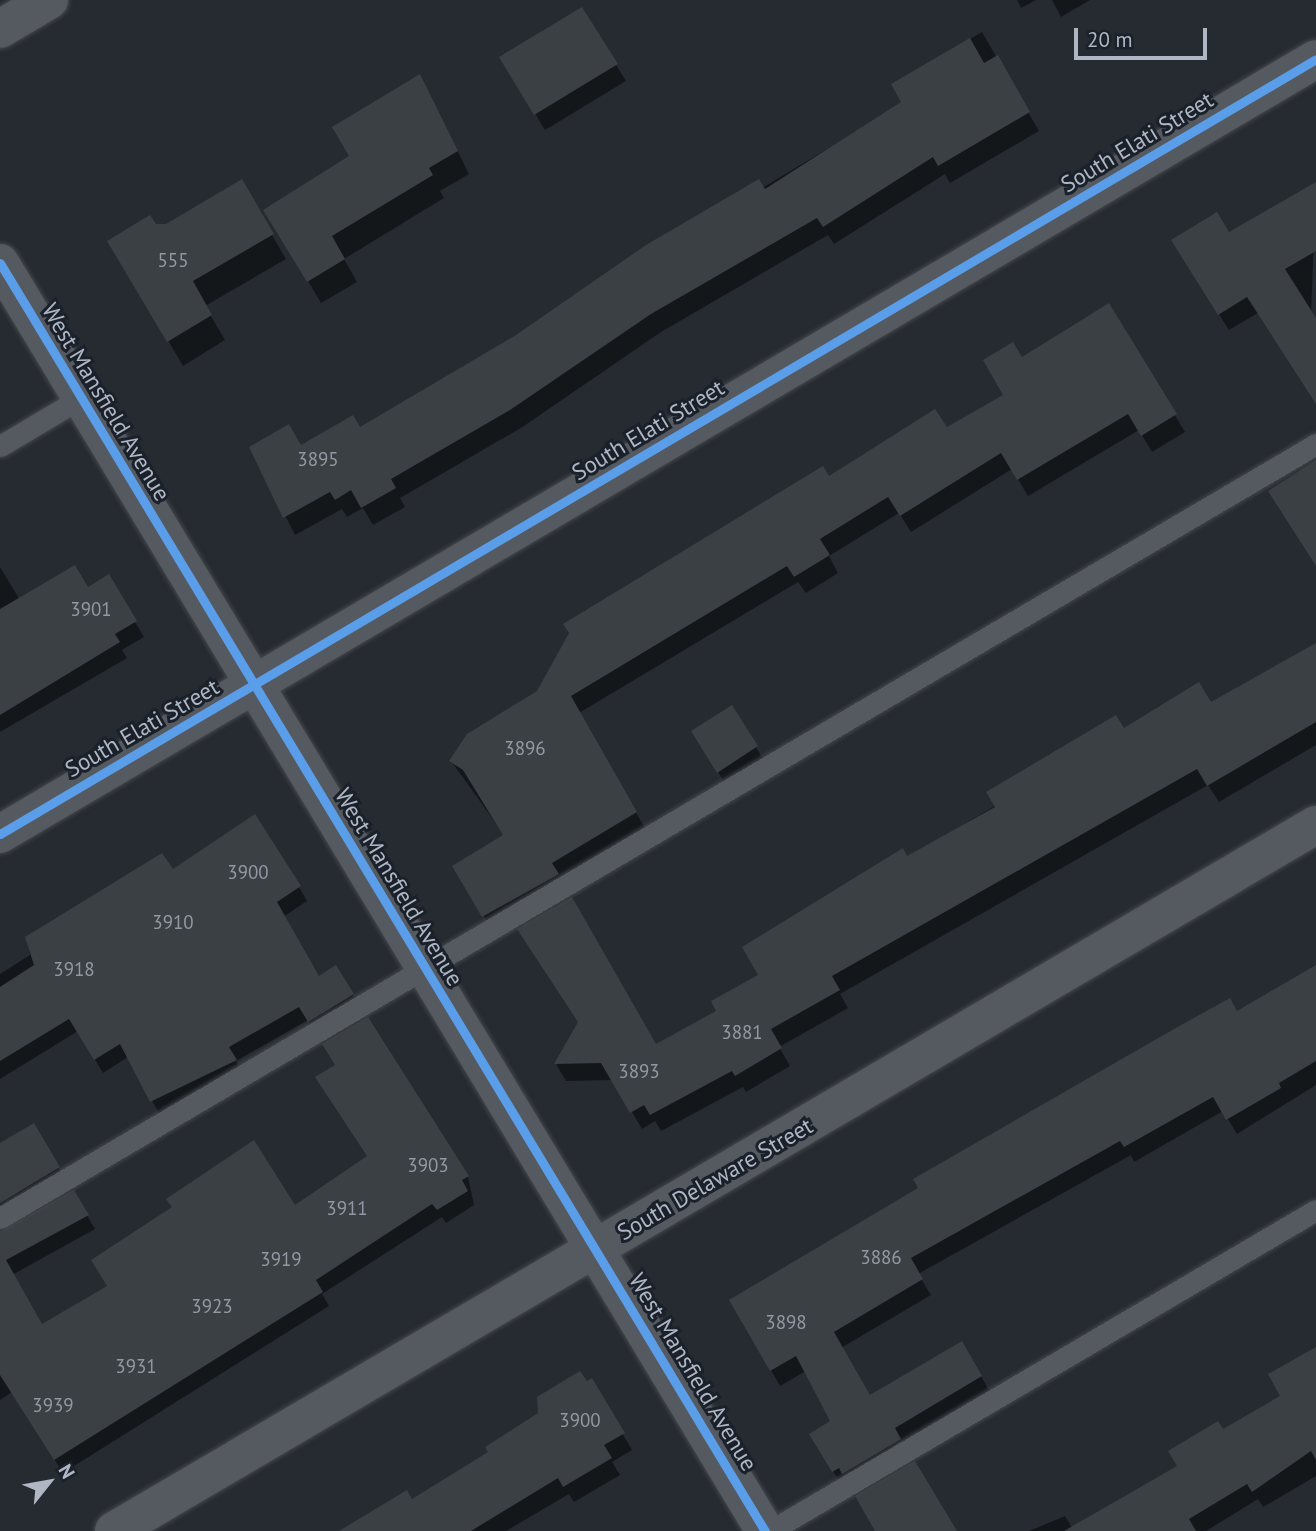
<!DOCTYPE html>
<html>
<head>
<meta charset="utf-8">
<style>
  body { margin:0 }
  #map { position:relative; width:1316px; height:1531px; overflow:hidden; background:#262b31; font-family:"PT Sans",sans-serif }
  div>[style] { position:absolute }
  .shadow>* { inset:0; background:#0007 }
  .building>* { inset:0; background:#3b4045 }
  .roads { filter:drop-shadow(0 0 2px #44474c) drop-shadow(0 0 2px #44474c) }
  .service>* { height:21px; margin:-10.5px; padding:0 10.5px; transform-origin:10.5px; border-radius:10.5px; background:#555960 }
  .minor>* { height:38px; margin:-19px; padding:0 19px; transform-origin:19px; border-radius:19px; background:#555960 }
  .cycleway>* { height:9px; margin:-4.5px; padding:0 4.5px; transform-origin:4.5px; border-radius:4.5px; background:#5a9eea }
  span { translate:-50% -50%; white-space:nowrap; text-align:center; line-height:1.15; -webkit-text-stroke:6px #1a212b; paint-order:stroke }
  .number-label { font-size:19px; color:#9299a4 }
  .number-label span { -webkit-text-stroke-width:0 }
  .street-label { font-size:23px; color:#afb7c4 }
  .north { position:absolute; left:14px; top:1447px; width:70px; height:70px; -webkit-text-stroke:5px #1a212b; paint-order:stroke; rotate:59deg; font-size:19px; font-weight:700; line-height:28px; text-align:center; color:#afb7c4 }
  .north::after { content:''; display:block; margin:auto; width:24px; height:32px; background:#afb7c4; clip-path:polygon(50% 0,100% 100%,50% 72%,0 100%) }
  .scale { position:absolute; left:1074px; top:28px; width:133px; height:32px; box-sizing:border-box; border:4px solid #afb7c4; border-top:0; padding-left:9px; font-size:21px; line-height:24px; white-space:nowrap; color:#afb7c4; -webkit-text-stroke:5px #1a212b; paint-order:stroke }
</style>
</head>
<body>
<div id="map">
  <div class="shadow">
    <div style="clip-path:polygon(1017px 0,1036px 0,1021px 8px)"></div>
    <div style="clip-path:polygon(1052px 0,1090px 0,1061px 17px)"></div>
    <div style="clip-path:polygon(982px 32px,1039px 131px,950px 183px,945px 174px,834px 244px,828px 235px,661px 332px,521px 428px,400px 498px,405px 507px,373px 525px,363px 508px,347px 517px,342px 509px,295px 535px,251px 448px,301px 447px,360px 429px,904px 103px,893px 84px)"></div>
    <div style="clip-path:polygon(616px 65px,626px 81px,545px 130px,511px 74px)"></div>
    <div style="clip-path:polygon(420px 76px,469px 174px,440px 191px,444px 198px,344px 259px,357px 282px,321px 303px,266px 210px,351px 157px)"></div>
    <div style="clip-path:polygon(241px 182px,286px 259px,205px 306px,225px 340px,183px 366px,110px 241px,166px 225px)"></div>
    <div style="clip-path:polygon(1316px 186px,1311px 314px,1316px 402px,1258px 313px,1229px 330px,1183px 257px)"></div>
    <div style="clip-path:polygon(1109px 306px,1185px 432px,1152px 452px,1139px 430px,1028px 496px,1012px 469px,911px 532px,899px 513px,829px 556px,838px 573px,806px 593px,798px 582px,579px 713px,646px 830px,494px 933px,454px 866px,505px 836px,451px 761px,829px 478px,946px 430px,1006px 395px,1021px 359px)"></div>
    <div style="clip-path:polygon(0 567px,20px 600px,87px 589px,108px 577px,144px 637px,122px 650px,127px 658px,0 732px)"></div>
    <div style="clip-path:polygon(1316px 645px,1316px 745px,1219px 802px,1208px 785px,840px 994px,848px 1008px,779px 1047px,790px 1066px,746px 1092px,743px 1087px,661px 1131px,655px 1121px,642px 1129px,613px 1080px,566px 1081px,556px 1064px,579px 1023px,656px 1046px,719px 1011px,907px 858px,1123px 730px,1211px 704px)"></div>
    <div style="clip-path:polygon(732px 707px,766px 764px,728px 788px,703px 748px)"></div>
    <div style="clip-path:polygon(172px 871px,299px 887px,307px 901px,283px 917px,319px 978px,336px 967px,361px 1009px,317px 1034px,308px 1020px,236px 1061px,243px 1074px,160px 1115px,128px 1057px,103px 1073px,78px 1031px,0 1079px,0 974px,30px 955px,27px 938px)"></div>
    <div style="clip-path:polygon(1316px 967px,1316px 1085px,1237px 1134px,1223px 1111px,1134px 1162px,1131px 1155px,918px 1274px,931px 1295px,841px 1348px,869px 1397px,962px 1343px,990px 1392px,842px 1486px,811px 1434px,833px 1422px,806px 1371px,780px 1386px,732px 1301px)"></div>
    <div style="clip-path:polygon(33px 1126px,67px 1182px,0 1221px,0 1145px)"></div>
    <div style="clip-path:polygon(468px 1177px,474px 1205px,446px 1223px,442px 1217px,322px 1294px,329px 1306px,63px 1473px,12px 1392px,0 1400px,0 1231px,73px 1192px,95px 1229px,12px 1275px,42px 1326px,294px 1208px)"></div>
    <div style="clip-path:polygon(1316px 1349px,1316px 1476px,1263px 1507px,1258px 1499px,1206px 1531px,1029px 1531px,1065px 1516px,1072px 1528px,1179px 1467px,1222px 1431px,1283px 1397px)"></div>
    <div style="clip-path:polygon(591px 1380px,632px 1450px,612px 1462px,620px 1475px,574px 1502px,569px 1494px,506px 1531px,361px 1531px,490px 1453px)"></div>
  </div>
  <div class="building">
    <div style="clip-path:polygon(582px 7px,618px 64px,534px 115px,499px 57px)"></div>
    <div style="clip-path:polygon(970px 38px,984px 63px,998px 55px,1030px 112px,938px 166px,933px 157px,823px 227px,817px 218px,651px 314px,510px 410px,391px 479px,396px 488px,361px 508px,351px 490px,335px 500px,330px 492px,283px 518px,249px 447px,289px 424px,301px 445px,353px 415px,360px 427px,516px 335px,646px 245px,759px 179px,765px 189px,901px 102px,891px 84px)"></div>
    <div style="clip-path:polygon(420px 74px,458px 151px,429px 168px,433px 175px,332px 236px,345px 259px,307px 282px,263px 210px,349px 156px,332px 127px)"></div>
    <div style="clip-path:polygon(242px 179px,274px 234px,193px 281px,212px 315px,167px 342px,107px 241px,150px 215px,156px 224px,166px 224px)"></div>
    <div style="clip-path:polygon(1316px 182px,1316px 251px,1285px 269px,1316px 318px,1316px 404px,1247px 297px,1218px 315px,1171px 240px,1217px 212px,1229px 232px)"></div>
    <div style="clip-path:polygon(1109px 303px,1177px 414px,1141px 436px,1128px 414px,1017px 480px,1001px 453px,900px 516px,888px 497px,820px 539px,830px 555px,794px 577px,787px 566px,571px 696px,637px 812px,552px 863px,559px 874px,482px 917px,452px 866px,503px 835px,463px 770px,449px 761px,467px 734px,537px 691px,569px 633px,563px 624px,823px 466px,829px 476px,935px 409px,947px 427px,1003px 395px,983px 360px,1013px 342px,1022px 357px)"></div>
    <div style="clip-path:polygon(1316px 460px,1316px 566px,1268px 491px)"></div>
    <div style="clip-path:polygon(75px 565px,88px 587px,109px 574px,137px 621px,115px 634px,120px 642px,0 715px,0 609px)"></div>
    <div style="clip-path:polygon(1316px 643px,1316px 722px,1207px 786px,1197px 769px,832px 976px,840px 990px,771px 1029px,782px 1048px,735px 1076px,732px 1071px,650px 1115px,644px 1105px,630px 1113px,601px 1063px,554px 1064px,578px 1022px,517px 929px,572px 897px,656px 1044px,716px 1011px,711px 1001px,758px 975px,742px 947px,903px 848px,907px 856px,995px 807px,986px 792px,1116px 715px,1124px 728px,1199px 682px,1211px 702px)"></div>
    <div style="clip-path:polygon(732px 705px,758px 746px,717px 773px,691px 731px)"></div>
    <div style="clip-path:polygon(255px 814px,301px 886px,277px 902px,319px 976px,336px 965px,354px 994px,308px 1022px,299px 1007px,229px 1047px,237px 1060px,150px 1102px,120px 1044px,94px 1060px,69px 1019px,0 1061px,0 987px,34px 965px,25px 937px,162px 853px,173px 869px)"></div>
    <div style="clip-path:polygon(1316px 965px,1316px 1061px,1279px 1083px,1281px 1088px,1226px 1120px,1213px 1097px,1124px 1147px,1120px 1141px,911px 1258px,923px 1279px,834px 1332px,870px 1395px,962px 1341px,982px 1376px,895px 1428px,901px 1439px,842px 1474px,839px 1468px,832px 1472px,809px 1434px,830px 1421px,796px 1356px,770px 1371px,729px 1300px,918px 1188px,913px 1179px,1174px 1029px,1230px 998px,1237px 1011px)"></div>
    <div style="clip-path:polygon(368px 1017px,469px 1176px,462px 1180px,468px 1191px,437px 1210px,432px 1204px,316px 1280px,323px 1292px,54px 1460px,0 1375px,0 1231px,74px 1190px,89px 1215px,6px 1260px,42px 1324px,107px 1286px,91px 1260px,172px 1207px,166px 1199px,254px 1140px,295px 1205px,367px 1156px,315px 1077px,335px 1065px,322px 1044px)"></div>
    <div style="clip-path:polygon(34px 1123px,60px 1167px,0 1203px,0 1143px)"></div>
    <div style="clip-path:polygon(1316px 1347px,1316px 1460px,1311px 1451px,1252px 1492px,1247px 1484px,1189px 1519px,1196px 1531px,1064px 1531px,1177px 1466px,1168px 1451px,1218px 1421px,1223px 1429px,1280px 1396px,1268px 1374px)"></div>
    <div style="clip-path:polygon(580px 1371px,587px 1381px,592px 1378px,625px 1433px,604px 1445px,612px 1458px,563px 1487px,558px 1478px,471px 1531px,339px 1531px,407px 1490px,412px 1499px,488px 1452px,485px 1447px,538px 1413px,537px 1397px)"></div>
    <div style="clip-path:polygon(915px 1461px,957px 1531px,875px 1531px,855px 1496px)"></div>
  </div>
  <div class="roads">
    <div class="service">
      <div style="left:0;top:446px;width:94px;rotate:-30.7deg"></div>
      <div style="left:0;top:1218px;width:1527px;rotate:-30.46deg"></div>
      <div style="left:770px;top:1531px;width:633px;rotate:-30.45deg"></div>
    </div>
    <div class="minor">
      <div style="left:0;top:29px;width:57px;rotate:-30.6deg"></div>
      <div style="left:0;top:263px;width:1481px;rotate:58.9deg"></div>
      <div style="left:0;top:834px;width:1527px;rotate:-30.49deg"></div>
      <div style="left:114px;top:1531px;width:1394px;rotate:-30.43deg"></div>
    </div>
  </div>
  <div class="cycleway">
    <div style="left:0;top:263px;width:1481px;rotate:58.9deg"></div>
    <div style="left:0;top:834px;width:1527px;rotate:-30.49deg"></div>
  </div>
  <div class="number-label">
    <span style="left:173px;top:261px">555</span>
    <span style="left:318px;top:460px">3895</span>
    <span style="left:91px;top:610px">3901</span>
    <span style="left:525px;top:749px">3896</span>
    <span style="left:248px;top:873px">3900</span>
    <span style="left:173px;top:923px">3910</span>
    <span style="left:74px;top:970px">3918</span>
    <span style="left:742px;top:1033px">3881</span>
    <span style="left:639px;top:1072px">3893</span>
    <span style="left:428px;top:1166px">3903</span>
    <span style="left:347px;top:1209px">3911</span>
    <span style="left:881px;top:1258px">3886</span>
    <span style="left:281px;top:1260px">3919</span>
    <span style="left:212px;top:1307px">3923</span>
    <span style="left:786px;top:1323px">3898</span>
    <span style="left:136px;top:1367px">3931</span>
    <span style="left:53px;top:1406px">3939</span>
    <span style="left:580px;top:1421px">3900</span>
  </div>
  <div class="street-label">
    <span style="left:1137px;top:142px;rotate:-31deg">South Elati Street</span>
    <span style="left:106px;top:402px;rotate:59deg">West Mansfield Avenue</span>
    <span style="left:648px;top:430px;rotate:-31deg">South Elati Street</span>
    <span style="left:142px;top:728px;rotate:-30deg">South Elati Street</span>
    <span style="left:399px;top:887px;rotate:59deg">West Mansfield Avenue</span>
    <span style="left:715px;top:1179px;rotate:-30deg">South Delaware Street</span>
    <span style="left:693px;top:1372px;rotate:59deg">West Mansfield Avenue</span>
  </div>
  <div class="north">N</div>
  <div class="scale">20 m</div>
</div>
</body>
</html>
